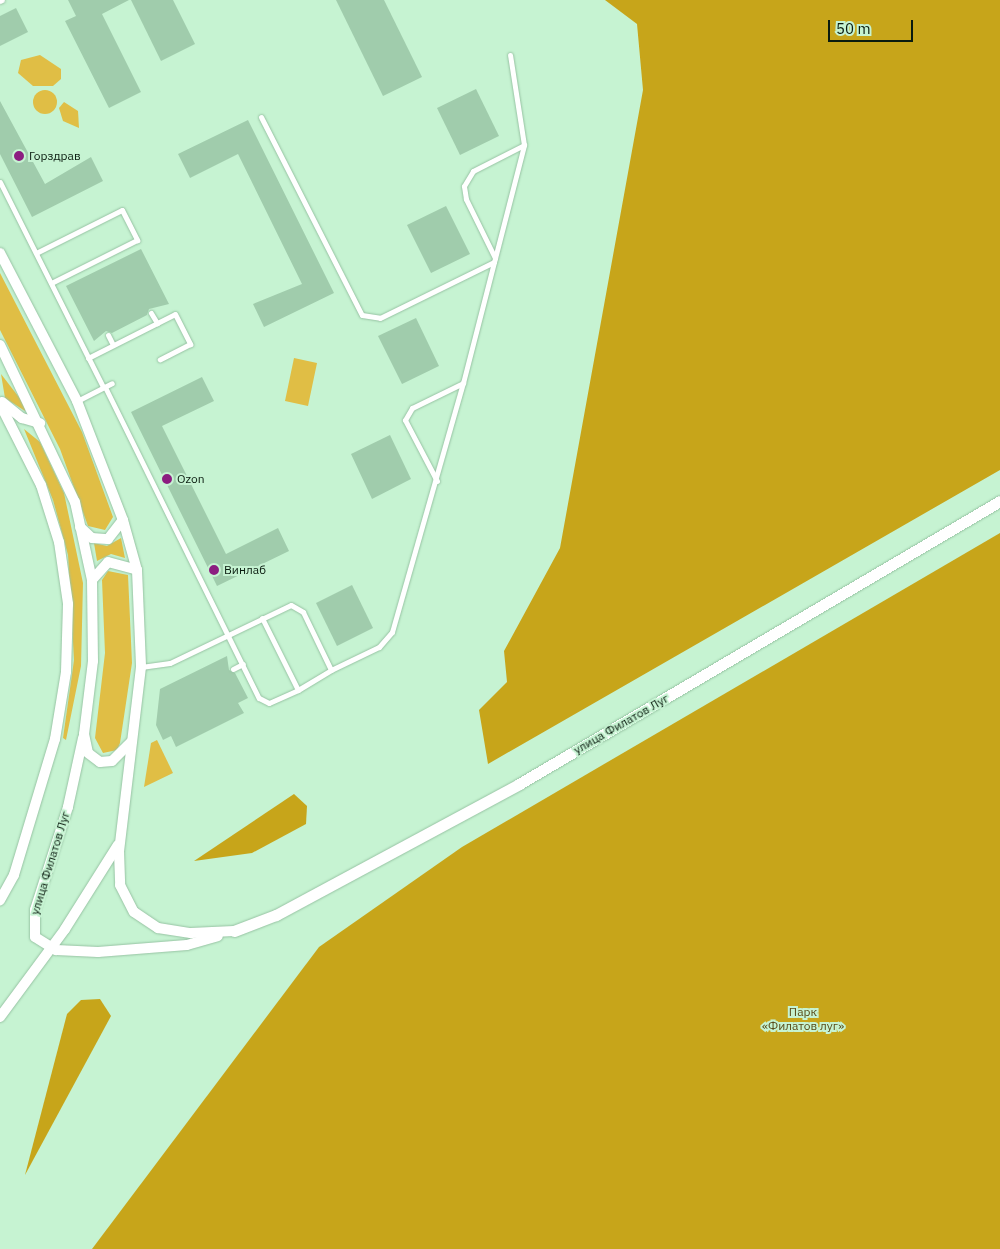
<!DOCTYPE html>
<html>
<head>
<meta charset="utf-8">
<style>
  body { margin:0 }
  #map { position:relative; width:1000px; height:1249px; overflow:hidden; background:#c6f3d2; font-family:"IBM Plex Sans",sans-serif }
  div>[style] { position:absolute }
  .green>* { inset:0; background:#e0be45 }
  .round { border-radius:50% }
  .forest>* { inset:0; background:#c7a51a }
  .building>* { inset:0; background:#a0ccac }
  .roads { filter:drop-shadow(0 0 1px #97c3a3) drop-shadow(0 0 1px #97c3a3) }
  .service>* { height:5px; margin:-2.5px; padding:0 2.5px; transform-origin:2.5px; border-radius:2.5px; background:#fff }
  .minor>* { height:10px; margin:-5px; padding:0 5px; transform-origin:5px; border-radius:5px; background:#fff }
  .tertiary>* { height:11px; margin:-5.5px; padding:0 5.5px; transform-origin:5.5px; border-radius:5.5px; background:#fff }
  .dots>* { width:14px; height:14px; translate:-50% -50%; box-sizing:border-box; border:2px solid #c6f3d2; border-radius:50% }
  span { translate:-50% -50%; white-space:nowrap; text-align:center; line-height:1.15; -webkit-text-stroke:4px #c6f3d2; paint-order:stroke }
  .poi-label { font-size:12px; color:#0a1b0f }
  .left { translate:0 -50%; text-align:left }
  .street-label { font-size:12px; color:#0a1b0f }
  .park-label { font-size:12px; color:#584a18 }
  .scale { position:absolute; left:828px; top:20px; width:85px; height:22px; box-sizing:border-box; border:2px solid #0a1b0f; border-top:0; padding-left:6px; font-size:15px; line-height:18px; white-space:nowrap; color:#0a1b0f; -webkit-text-stroke:4px #c6f3d2; paint-order:stroke }
</style>
</head>
<body>
<div id="map">
  <div class="green">
    <div style="clip-path:polygon(40px 55px,61px 69px,61px 79px,53px 86px,33px 86px,18px 73px,21px 60px)"></div>
    <div class="round" style="left:33px;top:90px;width:24px;height:24px"></div>
    <div style="clip-path:polygon(64px 102px,78px 111px,79px 128px,63px 121px,59px 108px)"></div>
    <div style="clip-path:polygon(0 273px,82px 432px,113px 517px,105px 530px,88px 526px,60px 449px,0 330px)"></div>
    <div style="clip-path:polygon(294px 358px,317px 363px,308px 406px,285px 401px)"></div>
    <div style="clip-path:polygon(1px 374px,25px 405px,25px 411px,5px 398px)"></div>
    <div style="clip-path:polygon(24px 429px,40px 442px,64px 493px,83px 583px,81px 666px,66px 740px,63px 738px,74px 660px,68px 555px,53px 500px)"></div>
    <div style="clip-path:polygon(121px 538px,125px 558px,111px 554px,97px 561px,94px 543px,107px 546px)"></div>
    <div style="clip-path:polygon(108px 571px,128px 575px,132px 663px,120px 743px,117px 750px,103px 753px,95px 738px,105px 653px,102px 580px)"></div>
    <div style="clip-path:polygon(157px 740px,173px 773px,144px 787px,151px 743px)"></div>
  </div>
  <div class="forest">
    <div style="clip-path:polygon(605px 0,1000px 0,1000px 470px,488px 764px,479px 710px,507px 682px,504px 651px,560px 548px,643px 90px,637px 24px)"></div>
    <div style="clip-path:polygon(1000px 533px,1000px 1249px,92px 1249px,319px 947px,462px 847px)"></div>
    <div style="clip-path:polygon(294px 794px,307px 806px,306px 824px,252px 853px,194px 861px)"></div>
    <div style="clip-path:polygon(100px 999px,111px 1016px,25px 1175px,67px 1014px,81px 1000px)"></div>
  </div>
  <div class="building">
    <div style="clip-path:polygon(68px 0,129px 0,102px 14px,141px 92px,109px 108px,65px 21px,76px 16px)"></div>
    <div style="clip-path:polygon(131px 0,173px 0,195px 44px,161px 61px)"></div>
    <div style="clip-path:polygon(336px 0,384px 0,422px 77px,383px 96px)"></div>
    <div style="clip-path:polygon(16px 8px,28px 32px,0 46px,0 16px)"></div>
    <div style="clip-path:polygon(476px 89px,499px 136px,460px 155px,437px 108px)"></div>
    <div style="clip-path:polygon(0 101px,45px 184px,91px 157px,103px 181px,32px 217px,0 154px)"></div>
    <div style="clip-path:polygon(248px 120px,334px 293px,264px 327px,253px 304px,302px 284px,238px 154px,190px 178px,178px 154px)"></div>
    <div style="clip-path:polygon(446px 206px,470px 254px,431px 273px,407px 225px)"></div>
    <div style="clip-path:polygon(141px 249px,169px 304px,149px 309px,147px 315px,112px 333px,106px 331px,94px 341px,66px 286px)"></div>
    <div style="clip-path:polygon(416px 318px,439px 366px,402px 384px,378px 336px)"></div>
    <div style="clip-path:polygon(202px 377px,214px 401px,162px 426px,226px 554px,278px 528px,289px 551px,217px 586px,131px 412px)"></div>
    <div style="clip-path:polygon(390px 435px,411px 479px,372px 499px,351px 454px)"></div>
    <div style="clip-path:polygon(352px 585px,373px 628px,337px 646px,316px 603px)"></div>
    <div style="clip-path:polygon(227px 656px,229px 670px,235px 673px,248px 698px,238px 703px,244px 713px,176px 747px,171px 736px,163px 740px,156px 725px,160px 689px)"></div>
  </div>
  <div class="roads">
    <div class="service">
      <div style="left:0;top:1px;width:2px;rotate:-27deg"></div>
      <div style="left:261px;top:117px;width:222px;rotate:63deg"></div>
      <div style="left:362px;top:315px;width:18px;rotate:9deg"></div>
      <div style="left:380px;top:318px;width:127px;rotate:-26.2deg"></div>
      <div style="left:0;top:182px;width:229px;rotate:63.3deg"></div>
      <div style="left:36px;top:253px;width:96px;rotate:-26.6deg"></div>
      <div style="left:122px;top:210px;width:34px;rotate:63deg"></div>
      <div style="left:137px;top:240px;width:96px;rotate:153.4deg"></div>
      <div style="left:495px;top:258px;width:66px;rotate:-116.2deg"></div>
      <div style="left:466px;top:199px;width:13px;rotate:-99deg"></div>
      <div style="left:464px;top:186px;width:17px;rotate:-59deg"></div>
      <div style="left:473px;top:171px;width:57px;rotate:-27deg"></div>
      <div style="left:151px;top:313px;width:12px;rotate:59deg"></div>
      <div style="left:108px;top:335px;width:11px;rotate:63deg"></div>
      <div style="left:88px;top:358px;width:97px;rotate:-26.8deg"></div>
      <div style="left:175px;top:314px;width:34px;rotate:63deg"></div>
      <div style="left:190px;top:344px;width:34px;rotate:153deg"></div>
      <div style="left:105px;top:387px;width:347px;rotate:63.7deg"></div>
      <div style="left:259px;top:698px;width:11px;rotate:27deg"></div>
      <div style="left:269px;top:703px;width:32px;rotate:-24deg"></div>
      <div style="left:77px;top:401px;width:39px;rotate:-27deg"></div>
      <div style="left:437px;top:481px;width:69px;rotate:-117.7deg"></div>
      <div style="left:405px;top:420px;width:14px;rotate:-60deg"></div>
      <div style="left:412px;top:408px;width:57px;rotate:-26.1deg"></div>
      <div style="left:262px;top:618px;width:80px;rotate:63.4deg"></div>
      <div style="left:298px;top:690px;width:39px;rotate:-31deg"></div>
      <div style="left:141px;top:667px;width:29px;rotate:-8deg"></div>
      <div style="left:170px;top:663px;width:134px;rotate:-25.6deg"></div>
      <div style="left:291px;top:605px;width:14px;rotate:30deg"></div>
      <div style="left:303px;top:612px;width:64px;rotate:64.2deg"></div>
      <div style="left:331px;top:670px;width:53px;rotate:-25.6deg"></div>
      <div style="left:379px;top:647px;width:20px;rotate:-49deg"></div>
      <div style="left:392px;top:632px;width:259px;rotate:-74.1deg"></div>
      <div style="left:463px;top:383px;width:246px;rotate:-75.6deg"></div>
      <div style="left:524px;top:145px;width:91px;rotate:-98.8deg"></div>
      <div style="left:233px;top:669px;width:11px;rotate:-27deg"></div>
    </div>
    <div class="minor">
      <div style="left:0;top:253px;width:167px;rotate:62.5deg"></div>
      <div style="left:77px;top:401px;width:128px;rotate:68.9deg"></div>
      <div style="left:123px;top:520px;width:52px;rotate:74.4deg"></div>
      <div style="left:137px;top:570px;width:97px;rotate:87.6deg"></div>
      <div style="left:141px;top:667px;width:185px;rotate:96.8deg"></div>
      <div style="left:119px;top:851px;width:34px;rotate:88deg"></div>
      <div style="left:120px;top:885px;width:30px;rotate:63deg"></div>
      <div style="left:134px;top:912px;width:29px;rotate:34deg"></div>
      <div style="left:158px;top:928px;width:33px;rotate:9deg"></div>
      <div style="left:191px;top:933px;width:43px;rotate:-2.7deg"></div>
      <div style="left:0;top:345px;width:174px;rotate:64.5deg"></div>
      <div style="left:75px;top:502px;width:80px;rotate:77.7deg"></div>
      <div style="left:92px;top:580px;width:81px;rotate:89.3deg"></div>
      <div style="left:93px;top:661px;width:74px;rotate:97deg"></div>
      <div style="left:84px;top:734px;width:19px;rotate:78deg"></div>
      <div style="left:88px;top:753px;width:15px;rotate:37deg"></div>
      <div style="left:100px;top:762px;width:12px;rotate:-5deg"></div>
      <div style="left:112px;top:761px;width:28px;rotate:-45deg"></div>
      <div style="left:2px;top:402px;width:26px;rotate:39deg"></div>
      <div style="left:22px;top:418px;width:19px;rotate:16deg"></div>
      <div style="left:0;top:404px;width:91px;rotate:63.2deg"></div>
      <div style="left:41px;top:485px;width:60px;rotate:72.5deg"></div>
      <div style="left:59px;top:542px;width:63px;rotate:81.7deg"></div>
      <div style="left:68px;top:604px;width:68px;rotate:91.7deg"></div>
      <div style="left:66px;top:672px;width:68px;rotate:99.3deg"></div>
      <div style="left:55px;top:739px;width:142px;rotate:106.8deg"></div>
      <div style="left:14px;top:875px;width:29px;rotate:119deg"></div>
      <div style="left:80px;top:527px;width:16px;rotate:43deg"></div>
      <div style="left:92px;top:538px;width:16px;rotate:4deg"></div>
      <div style="left:108px;top:539px;width:24px;rotate:-52deg"></div>
      <div style="left:92px;top:580px;width:24px;rotate:-48deg"></div>
      <div style="left:108px;top:562px;width:30px;rotate:15deg"></div>
      <div style="left:83px;top:738px;width:71px;rotate:102.3deg"></div>
      <div style="left:68px;top:807px;width:108px;rotate:107.8deg"></div>
      <div style="left:35px;top:910px;width:27px;rotate:90deg"></div>
      <div style="left:35px;top:937px;width:25px;rotate:32deg"></div>
      <div style="left:56px;top:950px;width:42px;rotate:2.7deg"></div>
      <div style="left:98px;top:952px;width:89px;rotate:-4.5deg"></div>
      <div style="left:187px;top:945px;width:32px;rotate:-16deg"></div>
      <div style="left:0;top:1017px;width:109px;rotate:-53.5deg"></div>
      <div style="left:65px;top:929px;width:99px;rotate:-57.8deg"></div>
    </div>
    <div class="tertiary">
      <div style="left:234px;top:931px;width:45px;rotate:-20.9deg"></div>
      <div style="left:276px;top:915px;width:276px;rotate:-28.3deg"></div>
      <div style="left:519px;top:784px;width:558px;rotate:-30.47deg"></div>
    </div>
  </div>
  <div class="dots">
    <div style="left:19px;top:156px;background:#8c1d80"></div>
    <div style="left:167px;top:479px;background:#8c1d80"></div>
    <div style="left:214px;top:570px;background:#8c1d80"></div>
  </div>
  <div class="poi-label">
    <span class="left" style="left:29px;top:156px">Горздрав</span>
    <span class="left" style="left:177px;top:479px">Ozon</span>
    <span class="left" style="left:224px;top:570px">Винлаб</span>
  </div>
  <div class="street-label">
    <span style="left:621px;top:724px;rotate:-30deg">улица Филатов Луг</span>
    <span style="left:50px;top:863px;rotate:-73deg">улица Филатов Луг</span>
  </div>
  <div class="park-label">
    <span style="left:803px;top:1019px">Парк<br>«Филатов луг»</span>
  </div>
  <div class="scale">50 m</div>
</div>
</body>
</html>
